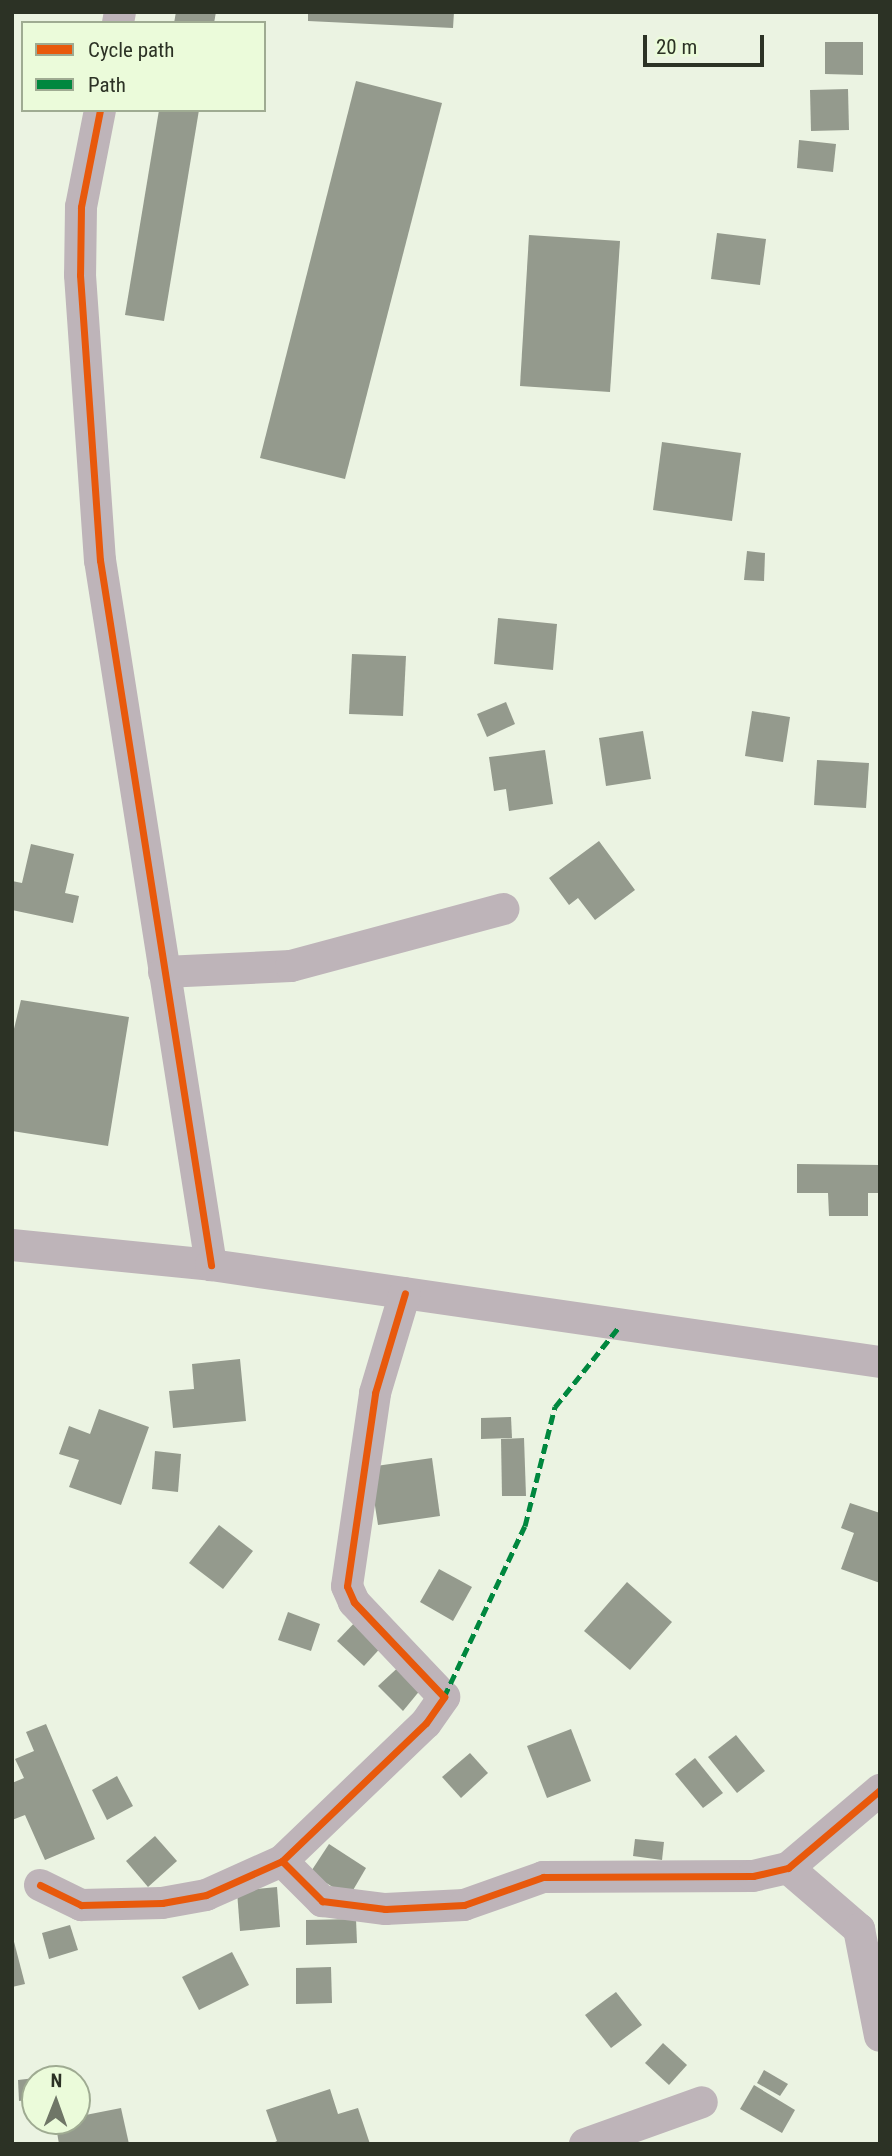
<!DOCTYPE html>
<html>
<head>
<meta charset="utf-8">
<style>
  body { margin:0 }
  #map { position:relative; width:892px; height:2156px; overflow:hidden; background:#ebf3e2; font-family:"Roboto Condensed",sans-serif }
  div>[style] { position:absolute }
  .building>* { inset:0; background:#949a8d }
  .minor>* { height:32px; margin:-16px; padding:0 16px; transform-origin:16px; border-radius:16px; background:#beb4b9 }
  .quiet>* { height:5px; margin-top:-2.5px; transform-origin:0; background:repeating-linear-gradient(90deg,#00873e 0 10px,transparent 0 15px) }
  .cycleway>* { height:7px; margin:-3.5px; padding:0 3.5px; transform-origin:3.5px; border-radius:3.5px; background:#e8590c }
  span { translate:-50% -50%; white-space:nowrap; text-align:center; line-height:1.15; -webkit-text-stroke:7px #ebfbda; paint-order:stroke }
  .frame { position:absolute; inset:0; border:14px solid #2c3225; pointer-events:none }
  .legend { position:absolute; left:21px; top:21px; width:245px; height:91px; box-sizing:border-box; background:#ebfbda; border:2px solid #9fab92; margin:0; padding:9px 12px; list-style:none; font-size:21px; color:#2c3225 }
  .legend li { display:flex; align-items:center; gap:14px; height:35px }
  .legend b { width:35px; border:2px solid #9fab92 }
  .north { position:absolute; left:21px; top:2065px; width:70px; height:70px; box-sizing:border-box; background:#ebfbda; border:2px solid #9fab92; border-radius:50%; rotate:1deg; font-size:19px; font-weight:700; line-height:28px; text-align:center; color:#2c3225 }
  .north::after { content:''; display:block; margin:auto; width:24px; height:32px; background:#6f7667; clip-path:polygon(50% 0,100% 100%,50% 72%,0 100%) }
  .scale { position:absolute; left:643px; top:35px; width:121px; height:32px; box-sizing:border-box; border:4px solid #2c3225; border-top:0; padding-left:9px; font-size:21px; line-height:24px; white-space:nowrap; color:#2c3225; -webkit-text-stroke:5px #ebfbda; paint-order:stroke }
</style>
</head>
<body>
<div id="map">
  <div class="building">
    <div style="clip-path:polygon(176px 12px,216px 12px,214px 23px,174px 23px)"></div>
    <div style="clip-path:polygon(308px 12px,454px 12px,453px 28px,308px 21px)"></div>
    <div style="clip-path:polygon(825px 42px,863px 42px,863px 75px,825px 74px)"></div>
    <div style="clip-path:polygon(356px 81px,442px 103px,345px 479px,260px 458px)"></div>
    <div style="clip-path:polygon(848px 89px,849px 130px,811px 131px,810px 90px)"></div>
    <div style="clip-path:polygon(159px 110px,199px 110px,164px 321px,125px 315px)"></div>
    <div style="clip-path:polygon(799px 140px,836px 144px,833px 172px,797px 168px)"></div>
    <div style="clip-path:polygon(717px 233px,766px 239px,760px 285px,711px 279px)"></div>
    <div style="clip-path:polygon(529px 235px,620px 241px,610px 392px,520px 386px)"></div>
    <div style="clip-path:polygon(662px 442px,741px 453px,732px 521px,653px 510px)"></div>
    <div style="clip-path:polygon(747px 551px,765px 553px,764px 581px,744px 580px)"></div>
    <div style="clip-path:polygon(498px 618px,557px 624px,553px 670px,494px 664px)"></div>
    <div style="clip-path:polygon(352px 654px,406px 656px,403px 716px,349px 714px)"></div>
    <div style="clip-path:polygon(506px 702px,515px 724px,487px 737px,477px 714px)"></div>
    <div style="clip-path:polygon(752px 711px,790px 717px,783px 762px,745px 756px)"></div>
    <div style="clip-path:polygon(643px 731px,651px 779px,606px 786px,599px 738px)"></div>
    <div style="clip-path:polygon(545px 750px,553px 804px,509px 811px,506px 789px,494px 791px,489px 757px)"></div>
    <div style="clip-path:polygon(817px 760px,869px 763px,866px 808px,814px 805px)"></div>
    <div style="clip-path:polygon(599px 841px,635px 890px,595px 920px,578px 898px,569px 905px,549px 878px)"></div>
    <div style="clip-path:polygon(31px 844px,74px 854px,65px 893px,79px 896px,73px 923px,12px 910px,12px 881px,22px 883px)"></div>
    <div style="clip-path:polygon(21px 1000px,129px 1017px,108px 1146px,12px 1131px,12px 1037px)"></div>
    <div style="clip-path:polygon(797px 1164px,880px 1165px,880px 1193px,868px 1193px,868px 1216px,829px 1216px,828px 1193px,797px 1193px)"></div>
    <div style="clip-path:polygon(240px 1359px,246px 1421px,173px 1428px,169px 1391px,194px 1389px,192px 1364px)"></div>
    <div style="clip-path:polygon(99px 1409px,149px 1427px,121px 1505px,69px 1487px,79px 1460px,59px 1454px,69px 1426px,90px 1434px)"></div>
    <div style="clip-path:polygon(511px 1417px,512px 1438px,481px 1439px,481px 1418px)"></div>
    <div style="clip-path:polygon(524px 1438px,526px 1496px,502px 1496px,501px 1439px)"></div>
    <div style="clip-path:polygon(155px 1451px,181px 1454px,178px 1492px,152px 1489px)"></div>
    <div style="clip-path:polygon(432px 1458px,440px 1516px,378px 1525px,369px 1467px)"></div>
    <div style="clip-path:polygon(850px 1503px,880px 1513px,880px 1583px,841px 1569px,854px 1533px,841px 1528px)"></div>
    <div style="clip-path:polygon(219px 1525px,253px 1551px,223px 1589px,189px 1563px)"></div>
    <div style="clip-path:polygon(439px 1569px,472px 1587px,453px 1621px,420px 1602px)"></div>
    <div style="clip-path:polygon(627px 1582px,672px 1622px,630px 1670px,584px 1631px)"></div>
    <div style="clip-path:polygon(288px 1612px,320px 1624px,311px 1651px,278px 1640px)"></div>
    <div style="clip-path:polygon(359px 1618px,385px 1643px,364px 1666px,337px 1641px)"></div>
    <div style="clip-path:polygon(404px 1662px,426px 1683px,403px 1711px,378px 1686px)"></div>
    <div style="clip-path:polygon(46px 1724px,95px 1839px,45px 1860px,25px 1815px,12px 1820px,12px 1783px,24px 1778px,15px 1759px,34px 1751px,26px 1732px)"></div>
    <div style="clip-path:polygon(571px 1729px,591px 1781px,547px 1798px,527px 1746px)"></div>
    <div style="clip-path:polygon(736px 1735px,765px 1771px,737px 1793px,708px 1757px)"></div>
    <div style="clip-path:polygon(470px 1753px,488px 1773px,461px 1798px,442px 1777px)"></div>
    <div style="clip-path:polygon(695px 1758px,723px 1793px,703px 1808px,675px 1774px)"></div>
    <div style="clip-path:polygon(117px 1776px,133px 1806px,107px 1820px,92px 1790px)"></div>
    <div style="clip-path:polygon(155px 1836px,177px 1861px,148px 1887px,126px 1861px)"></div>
    <div style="clip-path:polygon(635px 1839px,664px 1842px,662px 1860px,633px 1856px)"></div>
    <div style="clip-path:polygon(329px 1844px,366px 1868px,349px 1897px,310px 1873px)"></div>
    <div style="clip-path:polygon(277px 1887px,280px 1927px,240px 1931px,237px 1891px)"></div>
    <div style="clip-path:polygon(356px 1919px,357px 1943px,306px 1945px,306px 1920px)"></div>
    <div style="clip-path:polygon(70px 1925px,78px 1950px,49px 1959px,42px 1933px)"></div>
    <div style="clip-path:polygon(12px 1934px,25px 1984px,12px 1987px)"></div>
    <div style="clip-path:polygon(232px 1952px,249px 1985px,199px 2010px,182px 1977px)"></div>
    <div style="clip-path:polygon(331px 1967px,332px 2003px,296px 2004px,296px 1968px)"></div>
    <div style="clip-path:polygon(616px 1992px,642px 2025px,611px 2048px,585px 2015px)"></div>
    <div style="clip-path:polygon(663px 2043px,687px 2065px,669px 2085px,645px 2063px)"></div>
    <div style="clip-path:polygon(764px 2070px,788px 2084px,780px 2096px,757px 2083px)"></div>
    <div style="clip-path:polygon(35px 2078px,35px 2099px,19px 2101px,18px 2080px)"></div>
    <div style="clip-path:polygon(754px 2085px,795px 2110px,782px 2133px,740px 2109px)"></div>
    <div style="clip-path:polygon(330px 2089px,338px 2114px,358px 2108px,370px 2144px,271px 2144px,277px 2141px,266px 2110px)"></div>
    <div style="clip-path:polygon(121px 2108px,129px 2144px,59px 2144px,55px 2121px)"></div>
  </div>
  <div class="minor">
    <div style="left:118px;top:23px;width:11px;rotate:-80deg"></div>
    <div style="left:100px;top:110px;width:99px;rotate:101.1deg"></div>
    <div style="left:81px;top:207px;width:68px;rotate:90.8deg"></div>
    <div style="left:80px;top:275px;width:286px;rotate:86deg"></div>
    <div style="left:100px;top:560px;width:714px;rotate:81.05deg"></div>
    <div style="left:164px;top:972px;width:127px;rotate:-2.7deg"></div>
    <div style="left:291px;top:966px;width:220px;rotate:-15deg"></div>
    <div style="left:12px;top:1245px;width:200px;rotate:5.7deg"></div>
    <div style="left:211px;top:1265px;width:676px;rotate:8.25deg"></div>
    <div style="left:282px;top:1861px;width:57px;rotate:45deg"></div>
    <div style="left:322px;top:1901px;width:64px;rotate:7.2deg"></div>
    <div style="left:385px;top:1909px;width:79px;rotate:-2.9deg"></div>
    <div style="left:464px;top:1905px;width:84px;rotate:-19.5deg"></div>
    <div style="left:543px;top:1877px;width:210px;rotate:-0.3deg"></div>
    <div style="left:753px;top:1876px;width:36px;rotate:-13deg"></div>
    <div style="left:788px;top:1868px;width:121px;rotate:-40.3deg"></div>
    <div style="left:788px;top:1868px;width:94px;rotate:40.7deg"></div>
    <div style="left:859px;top:1929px;width:109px;rotate:78.9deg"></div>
    <div style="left:40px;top:1885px;width:46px;rotate:26deg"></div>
    <div style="left:81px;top:1905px;width:81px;rotate:-1.4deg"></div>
    <div style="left:162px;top:1903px;width:45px;rotate:-10.3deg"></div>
    <div style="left:206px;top:1895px;width:83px;rotate:-24.1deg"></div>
    <div style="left:282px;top:1861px;width:199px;rotate:-43.8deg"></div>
    <div style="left:426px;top:1723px;width:32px;rotate:-55deg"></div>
    <div style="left:444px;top:1697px;width:131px;rotate:-133.5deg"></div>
    <div style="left:354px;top:1602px;width:17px;rotate:-114deg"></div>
    <div style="left:347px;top:1586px;width:195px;rotate:-81.7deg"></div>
    <div style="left:375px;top:1393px;width:104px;rotate:-73.3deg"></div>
    <div style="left:585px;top:2144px;width:124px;rotate:-19.7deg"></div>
  </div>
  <div class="quiet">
    <div style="left:444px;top:1697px;width:189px;rotate:-64.7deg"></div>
    <div style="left:525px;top:1526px;width:123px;rotate:-75.9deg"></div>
    <div style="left:555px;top:1407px;width:101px;rotate:-51.4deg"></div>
  </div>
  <div class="cycleway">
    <div style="left:100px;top:110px;width:99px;rotate:101.1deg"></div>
    <div style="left:81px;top:207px;width:68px;rotate:90.8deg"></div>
    <div style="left:80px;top:275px;width:286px;rotate:86deg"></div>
    <div style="left:100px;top:560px;width:714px;rotate:81.05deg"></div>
    <div style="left:282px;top:1861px;width:57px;rotate:45deg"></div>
    <div style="left:322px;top:1901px;width:64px;rotate:7.2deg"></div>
    <div style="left:385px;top:1909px;width:79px;rotate:-2.9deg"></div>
    <div style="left:464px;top:1905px;width:84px;rotate:-19.5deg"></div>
    <div style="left:543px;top:1877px;width:210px;rotate:-0.3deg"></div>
    <div style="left:753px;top:1876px;width:36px;rotate:-13deg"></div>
    <div style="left:788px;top:1868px;width:121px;rotate:-40.3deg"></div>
    <div style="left:40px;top:1885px;width:46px;rotate:26deg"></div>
    <div style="left:81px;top:1905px;width:81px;rotate:-1.4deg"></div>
    <div style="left:162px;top:1903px;width:45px;rotate:-10.3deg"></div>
    <div style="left:206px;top:1895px;width:83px;rotate:-24.1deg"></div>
    <div style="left:282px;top:1861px;width:199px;rotate:-43.8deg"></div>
    <div style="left:426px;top:1723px;width:32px;rotate:-55deg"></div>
    <div style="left:444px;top:1697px;width:131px;rotate:-133.5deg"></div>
    <div style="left:354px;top:1602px;width:17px;rotate:-114deg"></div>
    <div style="left:347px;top:1586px;width:195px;rotate:-81.7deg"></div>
    <div style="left:375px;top:1393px;width:104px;rotate:-73.3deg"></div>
  </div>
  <div class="frame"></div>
  <ul class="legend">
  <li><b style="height:9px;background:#e8590c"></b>Cycle path</li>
  <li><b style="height:9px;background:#00873e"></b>Path</li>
  </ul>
  <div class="north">N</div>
  <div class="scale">20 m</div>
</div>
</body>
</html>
